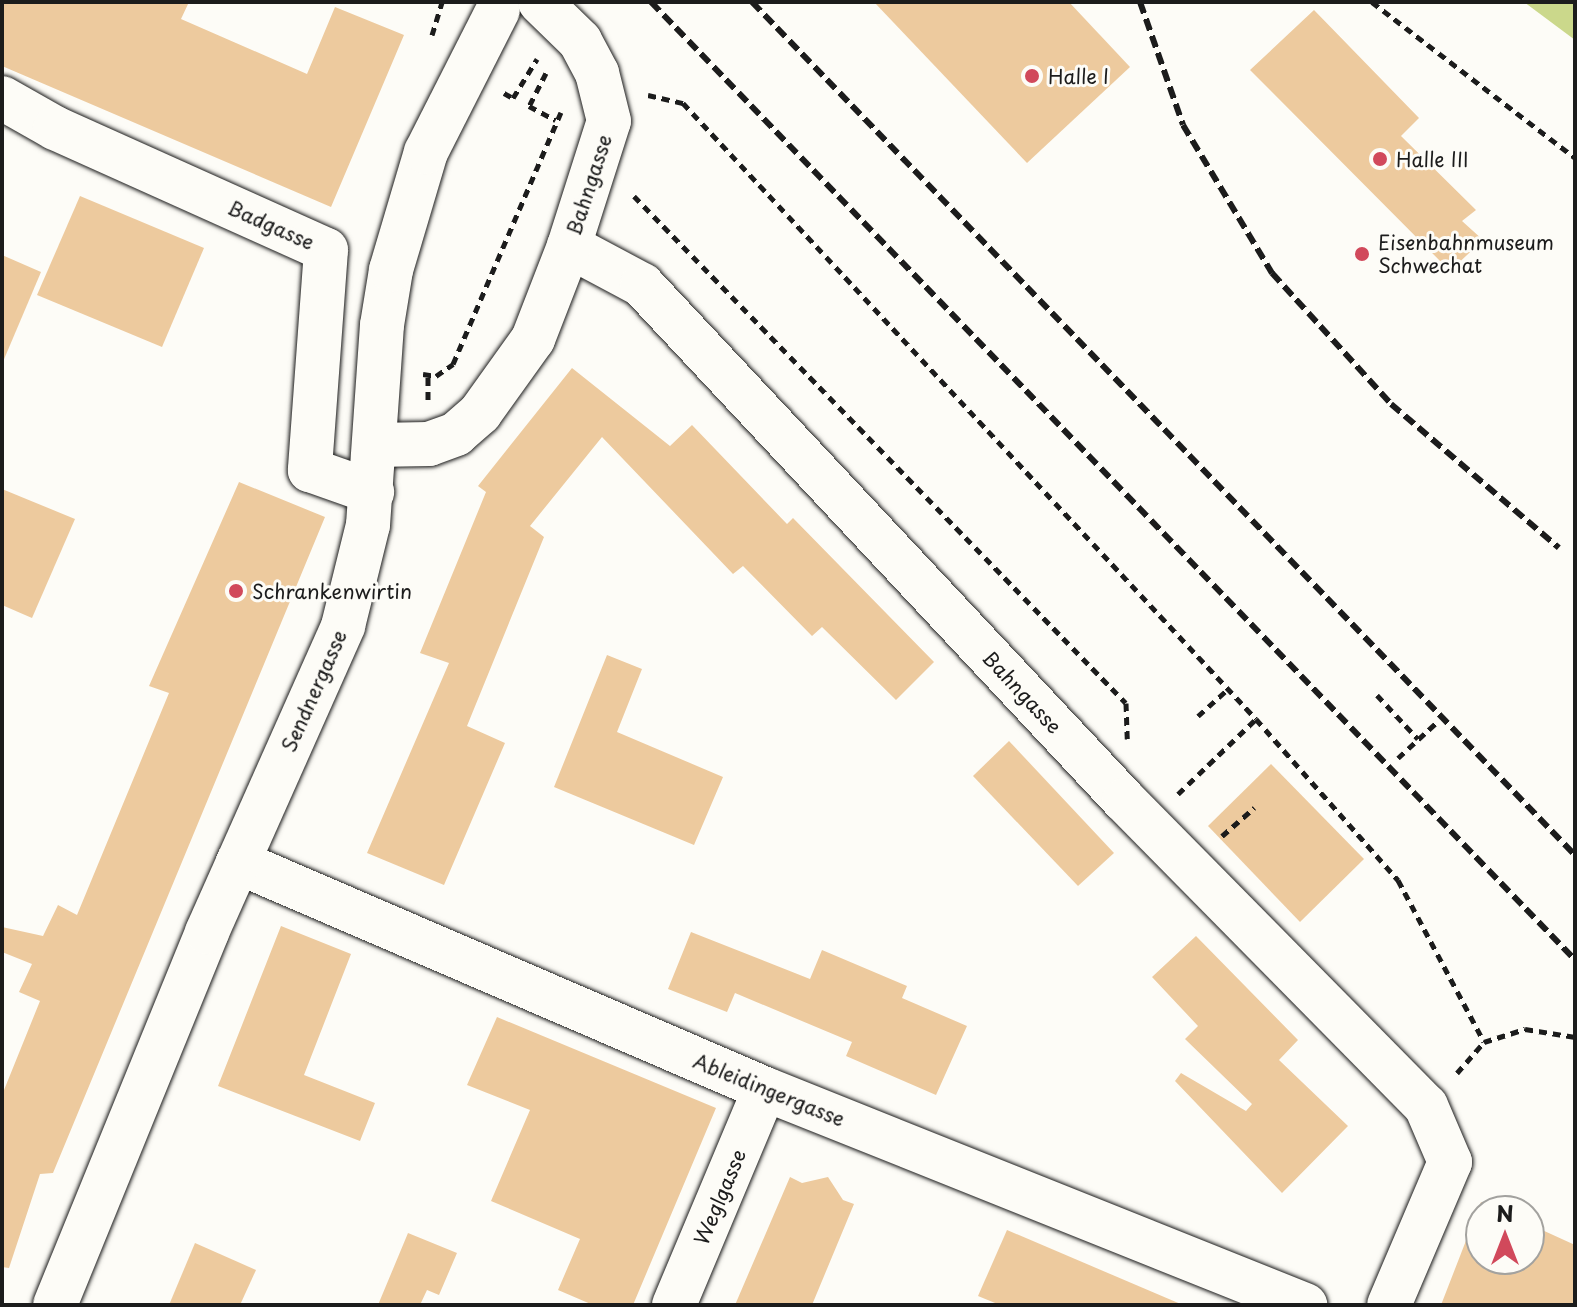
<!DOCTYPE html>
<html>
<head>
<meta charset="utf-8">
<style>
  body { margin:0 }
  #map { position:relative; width:1577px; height:1307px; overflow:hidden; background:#fdfcf7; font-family:"Playpen Sans",sans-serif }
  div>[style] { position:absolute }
  .green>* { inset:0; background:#cbd88b }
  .building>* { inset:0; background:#edca9e }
  .path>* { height:5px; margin-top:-2.5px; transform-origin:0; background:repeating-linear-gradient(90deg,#1c1c1c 0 8px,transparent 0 14px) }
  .roads { filter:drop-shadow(0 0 2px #1c1c1c) drop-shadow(0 0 2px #1c1c1c) }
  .minor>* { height:44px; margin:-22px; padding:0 22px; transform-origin:22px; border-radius:22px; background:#fdfcf7 }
  .rail>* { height:6px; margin-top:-3px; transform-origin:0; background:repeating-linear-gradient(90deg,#1c1c1c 0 12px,transparent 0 18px) }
  .dots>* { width:22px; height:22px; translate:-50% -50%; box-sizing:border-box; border:4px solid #fdfcf7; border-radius:50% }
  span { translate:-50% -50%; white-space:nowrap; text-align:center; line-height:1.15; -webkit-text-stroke:6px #fdfcf7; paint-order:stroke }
  .poi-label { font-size:20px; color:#1c1c1c }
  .left { translate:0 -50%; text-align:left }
  .street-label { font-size:20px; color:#1c1c1c }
  .frame { position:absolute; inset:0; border:4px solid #1c1c1c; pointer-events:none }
  .north { position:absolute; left:1465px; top:1195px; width:80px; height:80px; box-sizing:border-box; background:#fdfcf7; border:2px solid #a3a29f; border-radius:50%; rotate:0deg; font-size:22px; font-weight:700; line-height:32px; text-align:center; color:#1c1c1c }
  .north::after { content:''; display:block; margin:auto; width:28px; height:36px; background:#d1495b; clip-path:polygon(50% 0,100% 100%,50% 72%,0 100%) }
</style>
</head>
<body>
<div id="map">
  <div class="green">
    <div style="clip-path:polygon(1524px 2px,1575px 2px,1575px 40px)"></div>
  </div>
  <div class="building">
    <div style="clip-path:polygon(2px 2px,189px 2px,181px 19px,307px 74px,335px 7px,404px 35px,331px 207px,2px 66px)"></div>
    <div style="clip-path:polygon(874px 2px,1069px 2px,1130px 67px,1027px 163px)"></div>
    <div style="clip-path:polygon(1314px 10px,1419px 118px,1401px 136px,1476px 210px,1462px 221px,1483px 240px,1450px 271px,1250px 70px)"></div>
    <div style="clip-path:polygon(80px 196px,204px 248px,162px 347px,37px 295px)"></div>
    <div style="clip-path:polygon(2px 255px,41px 272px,2px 364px)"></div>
    <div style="clip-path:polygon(572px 368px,670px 446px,692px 425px,787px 524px,793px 518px,934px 662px,896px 700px,822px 627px,812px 636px,743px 566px,733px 574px,602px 437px,530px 526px,544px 537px,467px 726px,505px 743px,444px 885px,367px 853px,449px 663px,420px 653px,486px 492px,478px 486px)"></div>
    <div style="clip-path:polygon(239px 482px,325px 517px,53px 1173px,40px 1174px,9px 1268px,2px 1267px,2px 1095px,40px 1001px,19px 992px,32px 964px,2px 952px,2px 927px,43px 936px,58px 905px,77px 915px,169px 693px,149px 686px)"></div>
    <div style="clip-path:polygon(2px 489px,75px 519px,32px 618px,2px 605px)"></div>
    <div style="clip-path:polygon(607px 655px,642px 669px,617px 732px,723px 777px,694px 845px,554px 787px)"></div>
    <div style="clip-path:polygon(1009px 741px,1114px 853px,1078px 886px,973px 776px)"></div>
    <div style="clip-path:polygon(1271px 764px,1364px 859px,1300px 922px,1208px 826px)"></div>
    <div style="clip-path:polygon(281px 926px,351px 954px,304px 1075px,375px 1103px,360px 1141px,218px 1086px)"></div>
    <div style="clip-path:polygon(691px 932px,810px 979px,822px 950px,907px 986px,902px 998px,967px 1026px,936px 1095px,846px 1056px,852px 1042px,735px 993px,727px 1012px,668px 989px)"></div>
    <div style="clip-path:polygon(1196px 936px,1298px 1040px,1279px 1060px,1348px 1126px,1282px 1193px,1175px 1081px,1181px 1073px,1246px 1111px,1252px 1104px,1185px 1039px,1198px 1026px,1152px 977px)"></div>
    <div style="clip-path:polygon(497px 1017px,716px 1108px,633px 1305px,593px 1305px,558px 1290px,580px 1239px,491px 1201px,530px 1110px,467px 1085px)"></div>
    <div style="clip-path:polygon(790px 1177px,802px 1183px,828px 1177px,843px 1200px,854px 1204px,812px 1305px,735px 1305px)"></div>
    <div style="clip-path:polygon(1481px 1202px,1500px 1211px,1481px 1211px,1481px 1259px,1529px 1259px,1529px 1224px,1575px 1245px,1575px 1305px,1441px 1305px)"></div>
    <div style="clip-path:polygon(1007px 1230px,1183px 1305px,1000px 1305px,978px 1296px)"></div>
    <div style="clip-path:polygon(408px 1233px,457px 1253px,439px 1295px,427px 1290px,420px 1305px,378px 1305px)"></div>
    <div style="clip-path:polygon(195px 1243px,256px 1270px,240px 1305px,169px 1305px)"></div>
  </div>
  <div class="path">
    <div style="left:1372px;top:2px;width:256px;rotate:37.5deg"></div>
    <div style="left:432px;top:35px;width:34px;rotate:-73deg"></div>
    <div style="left:546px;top:73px;width:37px;rotate:117deg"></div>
    <div style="left:529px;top:106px;width:30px;rotate:28deg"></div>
    <div style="left:504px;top:93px;width:10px;rotate:29deg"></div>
    <div style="left:513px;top:98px;width:46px;rotate:-58.4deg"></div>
    <div style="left:648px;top:95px;width:36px;rotate:13deg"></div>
    <div style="left:683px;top:103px;width:841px;rotate:47.07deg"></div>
    <div style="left:1256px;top:719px;width:215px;rotate:48.6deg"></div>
    <div style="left:1398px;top:880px;width:183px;rotate:62deg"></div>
    <div style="left:634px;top:196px;width:706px;rotate:45.86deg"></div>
    <div style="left:1126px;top:703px;width:36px;rotate:88deg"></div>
    <div style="left:423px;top:374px;width:13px;rotate:9deg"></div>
    <div style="left:436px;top:376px;width:21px;rotate:-35deg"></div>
    <div style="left:453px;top:364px;width:274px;rotate:-66.8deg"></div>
    <div style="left:428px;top:377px;width:23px;rotate:90deg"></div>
    <div style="left:1377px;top:695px;width:60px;rotate:47deg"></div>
    <div style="left:1198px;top:716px;width:40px;rotate:-42deg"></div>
    <div style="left:1398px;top:758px;width:53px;rotate:-42.7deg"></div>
    <div style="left:1178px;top:794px;width:108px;rotate:-43.9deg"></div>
    <div style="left:1222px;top:836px;width:43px;rotate:-41.2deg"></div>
    <div style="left:1457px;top:1073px;width:41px;rotate:-48.9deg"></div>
    <div style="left:1484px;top:1042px;width:43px;rotate:-17.6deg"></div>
    <div style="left:1525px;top:1029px;width:51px;rotate:9.1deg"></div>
  </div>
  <div class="roads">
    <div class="minor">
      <div style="left:2px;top:98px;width:61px;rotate:29.5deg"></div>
      <div style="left:55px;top:128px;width:297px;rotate:24.2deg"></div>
      <div style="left:326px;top:250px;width:221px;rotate:94.2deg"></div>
      <div style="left:310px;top:470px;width:66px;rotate:19.5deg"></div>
      <div style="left:569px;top:246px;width:83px;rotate:28.1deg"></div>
      <div style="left:642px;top:285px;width:705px;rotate:46.9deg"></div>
      <div style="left:1124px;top:800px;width:430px;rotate:45.4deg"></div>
      <div style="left:1426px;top:1106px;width:61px;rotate:66.8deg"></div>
      <div style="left:1450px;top:1162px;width:155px;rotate:113.1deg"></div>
      <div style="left:374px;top:445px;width:55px;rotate:-1deg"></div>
      <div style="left:429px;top:444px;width:29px;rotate:-20deg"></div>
      <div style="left:456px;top:434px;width:32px;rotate:-41deg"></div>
      <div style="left:480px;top:413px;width:91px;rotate:-54.4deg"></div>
      <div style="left:533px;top:339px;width:100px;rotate:-68.8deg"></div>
      <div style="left:569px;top:246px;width:131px;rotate:-72.3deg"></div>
      <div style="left:609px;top:121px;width:49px;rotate:-104deg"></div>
      <div style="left:597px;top:73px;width:36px;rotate:-118deg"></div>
      <div style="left:580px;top:41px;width:56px;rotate:-135.7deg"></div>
      <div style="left:238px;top:862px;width:574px;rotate:23.3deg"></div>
      <div style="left:765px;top:1089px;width:582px;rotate:21.8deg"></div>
      <div style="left:55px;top:1305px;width:403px;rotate:-67.8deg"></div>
      <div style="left:207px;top:932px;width:335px;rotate:-66deg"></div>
      <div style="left:343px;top:626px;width:104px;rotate:-76.1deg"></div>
      <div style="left:368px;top:525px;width:200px;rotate:-86deg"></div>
      <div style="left:382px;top:325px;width:56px;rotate:-80.7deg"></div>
      <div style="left:391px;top:270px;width:123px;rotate:-73.5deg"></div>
      <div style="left:426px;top:152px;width:159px;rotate:-63.1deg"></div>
      <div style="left:674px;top:1305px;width:234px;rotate:-67.2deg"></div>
    </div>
  </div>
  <div class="rail">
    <div style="left:651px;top:2px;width:1331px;rotate:46.03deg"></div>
    <div style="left:752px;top:2px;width:1185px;rotate:46.03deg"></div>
    <div style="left:1140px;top:2px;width:130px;rotate:70.7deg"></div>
    <div style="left:1183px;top:125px;width:173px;rotate:59deg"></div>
    <div style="left:1272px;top:273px;width:177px;rotate:47.7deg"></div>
    <div style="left:1391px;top:404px;width:221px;rotate:40.6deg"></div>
  </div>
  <div class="dots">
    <div style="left:1032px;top:76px;background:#d1495b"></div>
    <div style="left:1380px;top:159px;background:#d1495b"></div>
    <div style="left:1362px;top:254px;background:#d1495b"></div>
    <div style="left:236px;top:591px;background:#d1495b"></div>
  </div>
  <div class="poi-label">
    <span class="left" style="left:1048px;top:76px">Halle I</span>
    <span class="left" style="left:1396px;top:159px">Halle III</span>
    <span class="left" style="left:1378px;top:254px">Eisenbahnmuseum<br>Schwechat</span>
    <span class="left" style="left:252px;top:591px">Schrankenwirtin</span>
  </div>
  <div class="street-label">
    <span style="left:589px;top:185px;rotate:-72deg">Bahngasse</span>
    <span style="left:271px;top:225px;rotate:24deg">Badgasse</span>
    <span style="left:314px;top:691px;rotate:-66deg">Sendnergasse</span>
    <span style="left:1022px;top:692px;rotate:47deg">Bahngasse</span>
    <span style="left:769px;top:1090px;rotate:22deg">Ableidingergasse</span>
    <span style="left:720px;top:1197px;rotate:-67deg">Weglgasse</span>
  </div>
  <div class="frame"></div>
  <div class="north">N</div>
</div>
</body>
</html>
